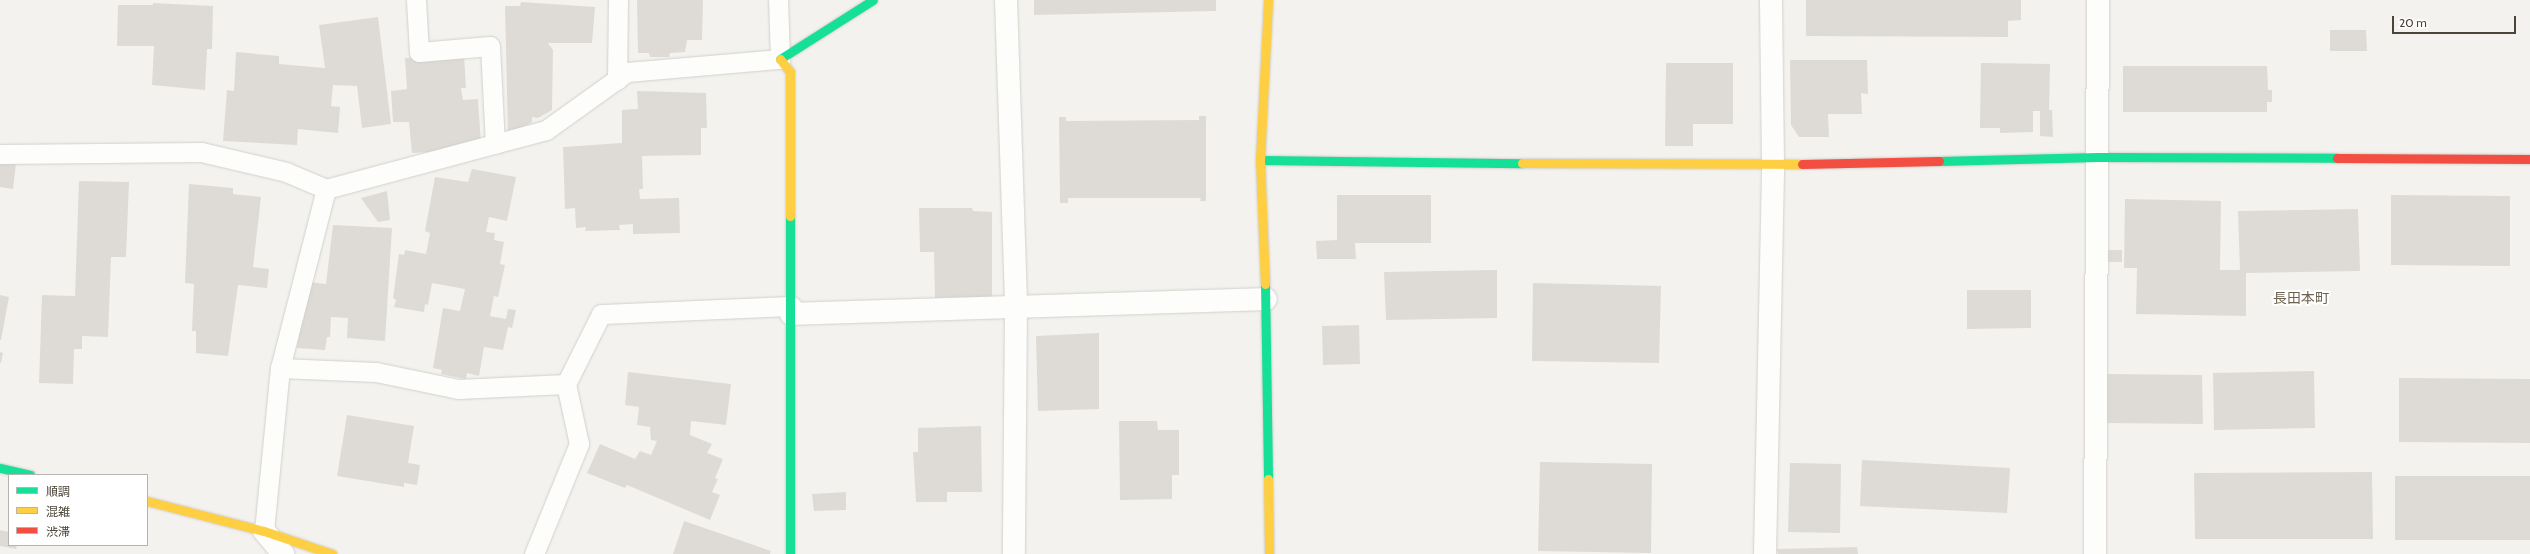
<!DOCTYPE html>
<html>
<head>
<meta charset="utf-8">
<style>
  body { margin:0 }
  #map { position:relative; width:2530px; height:554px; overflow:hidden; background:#f4f2ee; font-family:Cabin,"Noto Sans JP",sans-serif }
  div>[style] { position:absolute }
  .building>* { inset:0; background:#dedbd6 }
  .roads { filter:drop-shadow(0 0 1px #d2d0cb) drop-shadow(0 0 1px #d2d0cb) }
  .lane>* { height:19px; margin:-9.5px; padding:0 9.5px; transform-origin:9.5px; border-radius:9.5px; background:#fdfdfc }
  .street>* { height:22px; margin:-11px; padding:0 11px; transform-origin:11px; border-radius:11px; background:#fdfdfc }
  .fast>* { height:9px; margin:-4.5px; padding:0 4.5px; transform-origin:4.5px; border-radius:4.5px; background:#16e098 }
  .slow>* { height:9px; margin:-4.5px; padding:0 4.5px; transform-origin:4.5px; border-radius:4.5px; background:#ffcf43 }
  .jam>* { height:9px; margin:-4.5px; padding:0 4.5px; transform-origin:4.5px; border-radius:4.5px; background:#f24e42 }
  span { translate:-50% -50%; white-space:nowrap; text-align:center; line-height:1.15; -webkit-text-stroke:4px #fff; paint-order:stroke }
  .quarter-label { font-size:14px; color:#6e6250 }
  .legend { position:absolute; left:8px; top:474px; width:140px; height:72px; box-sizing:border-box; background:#fff; border:1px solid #b7b4b0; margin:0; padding:5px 7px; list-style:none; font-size:12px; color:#4b4439 }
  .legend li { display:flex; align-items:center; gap:8px; height:20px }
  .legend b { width:20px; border:1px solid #b7b4b0 }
  .scale { position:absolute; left:2392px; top:16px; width:124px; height:18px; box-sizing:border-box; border:2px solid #4b4439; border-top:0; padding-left:5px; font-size:12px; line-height:14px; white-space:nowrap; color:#4b4439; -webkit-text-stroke:3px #fff; paint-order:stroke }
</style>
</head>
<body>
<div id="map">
  <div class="building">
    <div style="clip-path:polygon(637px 0,703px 0,702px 40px,687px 40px,685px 52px,670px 53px,669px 57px,650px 57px,649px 53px,638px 53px)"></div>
    <div style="clip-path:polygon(1034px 0,1216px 0,1216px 11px,1034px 15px)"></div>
    <div style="clip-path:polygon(1806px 0,2021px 0,2021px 20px,2008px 21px,2008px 37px,1806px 36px)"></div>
    <div style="clip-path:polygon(521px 2px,595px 7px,592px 43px,548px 43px,553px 50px,552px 110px,538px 118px,532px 117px,532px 122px,508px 136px,505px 6px,520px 6px)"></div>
    <div style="clip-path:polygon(153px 3px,213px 6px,212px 49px,207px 49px,205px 90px,152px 85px,154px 46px,117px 46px,118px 5px,153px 5px)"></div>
    <div style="clip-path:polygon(378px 17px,391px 124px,362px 128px,357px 86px,333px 85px,331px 106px,340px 107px,338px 133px,298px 129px,297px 145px,223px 141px,227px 90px,234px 91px,236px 52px,279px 56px,279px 64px,325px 68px,319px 25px)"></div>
    <div style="clip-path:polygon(2330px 30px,2366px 30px,2367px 51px,2330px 51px)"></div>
    <div style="clip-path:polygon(464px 56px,466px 88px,461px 88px,463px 100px,478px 99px,481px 145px,461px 150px,412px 153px,409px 122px,393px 122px,391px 91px,407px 89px,405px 58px)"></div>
    <div style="clip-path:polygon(1790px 60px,1867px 60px,1868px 94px,1861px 93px,1862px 114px,1828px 114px,1829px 137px,1799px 137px,1791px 125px)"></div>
    <div style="clip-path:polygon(1666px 63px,1733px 63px,1733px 124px,1693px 124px,1693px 146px,1665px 146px)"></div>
    <div style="clip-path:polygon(1981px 63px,2050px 64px,2049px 110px,2052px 110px,2053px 137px,2040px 136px,2040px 111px,2033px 111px,2033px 132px,2000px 133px,2000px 128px,1980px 128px)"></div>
    <div style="clip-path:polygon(2123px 66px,2267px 66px,2268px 90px,2272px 90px,2272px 102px,2267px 102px,2267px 112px,2123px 112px)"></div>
    <div style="clip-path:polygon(637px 91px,706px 93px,707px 128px,701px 128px,701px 155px,642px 156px,643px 189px,639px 189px,640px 199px,679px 198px,680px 233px,633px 234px,633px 224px,619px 225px,620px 230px,585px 231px,586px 227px,576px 228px,575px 208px,565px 209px,563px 147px,622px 143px,622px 110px,638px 109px)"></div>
    <div style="clip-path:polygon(1199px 116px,1206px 116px,1206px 201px,1200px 201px,1201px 198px,1068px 198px,1068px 203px,1060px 203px,1059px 117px,1066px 117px,1066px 121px,1199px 120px)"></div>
    <div style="clip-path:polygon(0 163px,16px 163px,13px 189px,0 187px)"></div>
    <div style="clip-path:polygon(472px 169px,516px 177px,507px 221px,489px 217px,486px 232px,495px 233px,494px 240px,504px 242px,500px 264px,505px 265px,498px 297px,494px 296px,490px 316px,506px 319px,508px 309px,516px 310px,512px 328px,508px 327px,503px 350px,484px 347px,479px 376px,467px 373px,466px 379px,441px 374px,442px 370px,433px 368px,443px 308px,460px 311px,465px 289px,432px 283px,428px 305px,425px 304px,424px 312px,394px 307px,396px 300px,393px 298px,399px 254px,404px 255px,405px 250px,426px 254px,430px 233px,425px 231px,435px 177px,468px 182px)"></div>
    <div style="clip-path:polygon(79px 181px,129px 182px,126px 257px,111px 257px,108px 337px,82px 336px,82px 349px,74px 349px,73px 384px,39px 383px,42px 295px,75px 296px)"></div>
    <div style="clip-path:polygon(189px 184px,233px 188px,233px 194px,261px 197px,253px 267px,269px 269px,267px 288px,238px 285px,228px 356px,196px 353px,196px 331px,192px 331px,194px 284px,185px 283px)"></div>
    <div style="clip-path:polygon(387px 191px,390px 220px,378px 222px,361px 198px)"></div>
    <div style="clip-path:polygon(1337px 195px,1431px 195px,1431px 243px,1355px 243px,1356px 259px,1317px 259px,1316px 241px,1337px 240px)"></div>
    <div style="clip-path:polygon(2391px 195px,2510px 196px,2510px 266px,2391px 265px)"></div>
    <div style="clip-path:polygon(2125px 199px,2221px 201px,2220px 270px,2240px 270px,2238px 211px,2358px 209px,2360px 271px,2246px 273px,2246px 316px,2136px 314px,2137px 268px,2150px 268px,2124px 268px)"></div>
    <div style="clip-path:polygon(919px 208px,972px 208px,973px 211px,992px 212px,992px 297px,935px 298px,934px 252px,920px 252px)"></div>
    <div style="clip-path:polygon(333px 225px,392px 228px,385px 341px,347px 338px,348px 318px,331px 317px,330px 337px,327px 337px,325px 350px,297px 348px,307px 282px,326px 284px)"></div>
    <div style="clip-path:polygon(2097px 250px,2122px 250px,2122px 262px,2098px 262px)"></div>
    <div style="clip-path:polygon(1497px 270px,1497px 318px,1386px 320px,1384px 272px)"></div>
    <div style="clip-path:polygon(1533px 283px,1661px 286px,1659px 363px,1532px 361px)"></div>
    <div style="clip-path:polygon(1967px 290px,2031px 290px,2031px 328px,1967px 329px)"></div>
    <div style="clip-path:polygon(0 295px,9px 297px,1px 340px,0 340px)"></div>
    <div style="clip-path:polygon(1359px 325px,1360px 364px,1323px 365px,1322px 326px)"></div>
    <div style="clip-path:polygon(1099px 333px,1099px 409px,1038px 411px,1036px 336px)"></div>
    <div style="clip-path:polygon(0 352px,3px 353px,1px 363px,0 363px)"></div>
    <div style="clip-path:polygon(2314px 371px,2315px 428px,2214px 430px,2213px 373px)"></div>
    <div style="clip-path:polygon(628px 372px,731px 384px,726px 425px,691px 421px,690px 435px,712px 444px,707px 453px,723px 459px,715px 478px,718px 479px,712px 492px,720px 495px,710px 520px,627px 485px,625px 488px,587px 473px,600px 444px,635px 459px,640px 451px,651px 455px,657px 441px,651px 440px,650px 427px,637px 425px,639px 407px,625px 405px)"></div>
    <div style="clip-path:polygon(2106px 374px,2202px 375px,2203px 424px,2106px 423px)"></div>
    <div style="clip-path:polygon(2399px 378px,2530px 379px,2530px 443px,2399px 442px)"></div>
    <div style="clip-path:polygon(347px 415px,414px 426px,408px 463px,420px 465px,417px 485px,404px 483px,404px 487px,337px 476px)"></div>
    <div style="clip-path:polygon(1119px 421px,1157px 421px,1158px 430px,1179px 430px,1179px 475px,1172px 475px,1172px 499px,1120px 500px)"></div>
    <div style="clip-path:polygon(981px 426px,982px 492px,947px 492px,947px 502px,916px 502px,913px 452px,918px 452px,918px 428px)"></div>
    <div style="clip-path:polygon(1862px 460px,2010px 468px,2007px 513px,1860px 506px)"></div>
    <div style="clip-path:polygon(1540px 462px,1652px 464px,1651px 553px,1538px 551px)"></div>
    <div style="clip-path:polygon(1790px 463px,1841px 464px,1840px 533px,1788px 532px)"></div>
    <div style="clip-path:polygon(2372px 472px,2373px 539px,2195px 539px,2194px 473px)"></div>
    <div style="clip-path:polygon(2395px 476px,2530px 476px,2530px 540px,2395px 540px)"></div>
    <div style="clip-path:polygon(846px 492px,846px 510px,814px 511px,812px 494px)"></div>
    <div style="clip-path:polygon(684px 521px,771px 551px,770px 554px,673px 554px)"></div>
    <div style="clip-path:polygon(0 530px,9px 532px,9px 545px,17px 545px,16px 549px,0 546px)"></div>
    <div style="clip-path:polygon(1857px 547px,1858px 554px,1778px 554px,1777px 549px)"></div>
  </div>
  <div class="roads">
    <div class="lane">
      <div style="left:416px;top:0;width:52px;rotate:86.7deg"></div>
      <div style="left:419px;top:52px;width:71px;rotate:-4.8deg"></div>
      <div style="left:490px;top:46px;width:98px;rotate:87.1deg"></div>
      <div style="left:617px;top:80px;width:80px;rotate:-89.3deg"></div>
      <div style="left:0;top:154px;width:201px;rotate:-0.6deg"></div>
      <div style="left:201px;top:152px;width:87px;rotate:13.2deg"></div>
      <div style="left:286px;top:172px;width:43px;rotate:23deg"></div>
      <div style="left:326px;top:189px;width:228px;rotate:-15deg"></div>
      <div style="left:546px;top:130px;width:100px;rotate:-35.6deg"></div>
      <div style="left:627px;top:72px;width:154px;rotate:-4.9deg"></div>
      <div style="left:780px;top:59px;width:59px;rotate:-91.9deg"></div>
      <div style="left:280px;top:368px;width:96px;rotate:2.4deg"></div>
      <div style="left:376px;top:372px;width:84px;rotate:11.7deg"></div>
      <div style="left:458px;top:389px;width:108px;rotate:-2.7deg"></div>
      <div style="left:566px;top:384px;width:78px;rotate:-63.4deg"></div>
      <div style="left:601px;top:314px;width:191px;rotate:-2.4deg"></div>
      <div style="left:264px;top:531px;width:164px;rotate:-84.4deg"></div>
      <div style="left:280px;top:368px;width:185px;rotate:-75.6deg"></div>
      <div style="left:534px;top:554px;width:119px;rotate:-67.8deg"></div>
      <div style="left:579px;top:444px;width:61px;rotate:-102.2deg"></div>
    </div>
    <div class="street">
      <div style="left:1006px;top:0;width:307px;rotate:88.1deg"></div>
      <div style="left:1016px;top:307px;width:247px;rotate:90.5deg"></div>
      <div style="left:791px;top:314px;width:475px;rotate:-1.8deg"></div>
      <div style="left:264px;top:531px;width:30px;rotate:50deg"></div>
      <div style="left:1765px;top:554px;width:389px;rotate:-88.8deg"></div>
      <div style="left:1773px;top:165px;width:165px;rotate:-90.7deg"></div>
      <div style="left:2095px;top:554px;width:554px;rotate:-89.69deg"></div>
    </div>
    <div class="fast">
      <div style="left:780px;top:59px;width:110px;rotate:-32.4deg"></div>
      <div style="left:1260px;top:160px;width:262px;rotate:0.7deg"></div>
      <div style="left:1939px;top:161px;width:159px;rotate:-1.4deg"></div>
      <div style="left:2098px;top:157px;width:239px;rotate:0.2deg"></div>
      <div style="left:790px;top:216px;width:338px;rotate:90deg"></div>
      <div style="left:1265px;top:284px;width:195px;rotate:89.1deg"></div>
      <div style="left:0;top:468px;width:31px;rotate:13deg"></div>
    </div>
    <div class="slow">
      <div style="left:780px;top:59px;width:16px;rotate:52deg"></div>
      <div style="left:790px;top:72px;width:144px;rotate:90deg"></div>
      <div style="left:1522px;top:163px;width:280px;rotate:0.2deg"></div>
      <div style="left:1265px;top:284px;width:124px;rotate:-92.3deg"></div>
      <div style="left:1260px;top:160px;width:160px;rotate:-87.1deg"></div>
      <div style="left:1268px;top:479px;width:75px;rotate:89.2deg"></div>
      <div style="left:147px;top:501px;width:121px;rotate:14.4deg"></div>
      <div style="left:264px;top:531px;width:72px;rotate:18.7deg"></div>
    </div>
    <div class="jam">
      <div style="left:2337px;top:158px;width:193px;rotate:0.3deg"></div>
      <div style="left:1802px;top:164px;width:137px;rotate:-1.3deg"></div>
    </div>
  </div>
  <div class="quarter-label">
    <span style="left:2301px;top:298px">長田本町</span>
  </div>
  <ul class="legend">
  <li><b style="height:5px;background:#16e098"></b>順調</li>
  <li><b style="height:5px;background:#ffcf43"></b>混雑</li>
  <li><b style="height:5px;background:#f24e42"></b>渋滞</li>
  </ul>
  <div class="scale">20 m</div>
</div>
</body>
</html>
